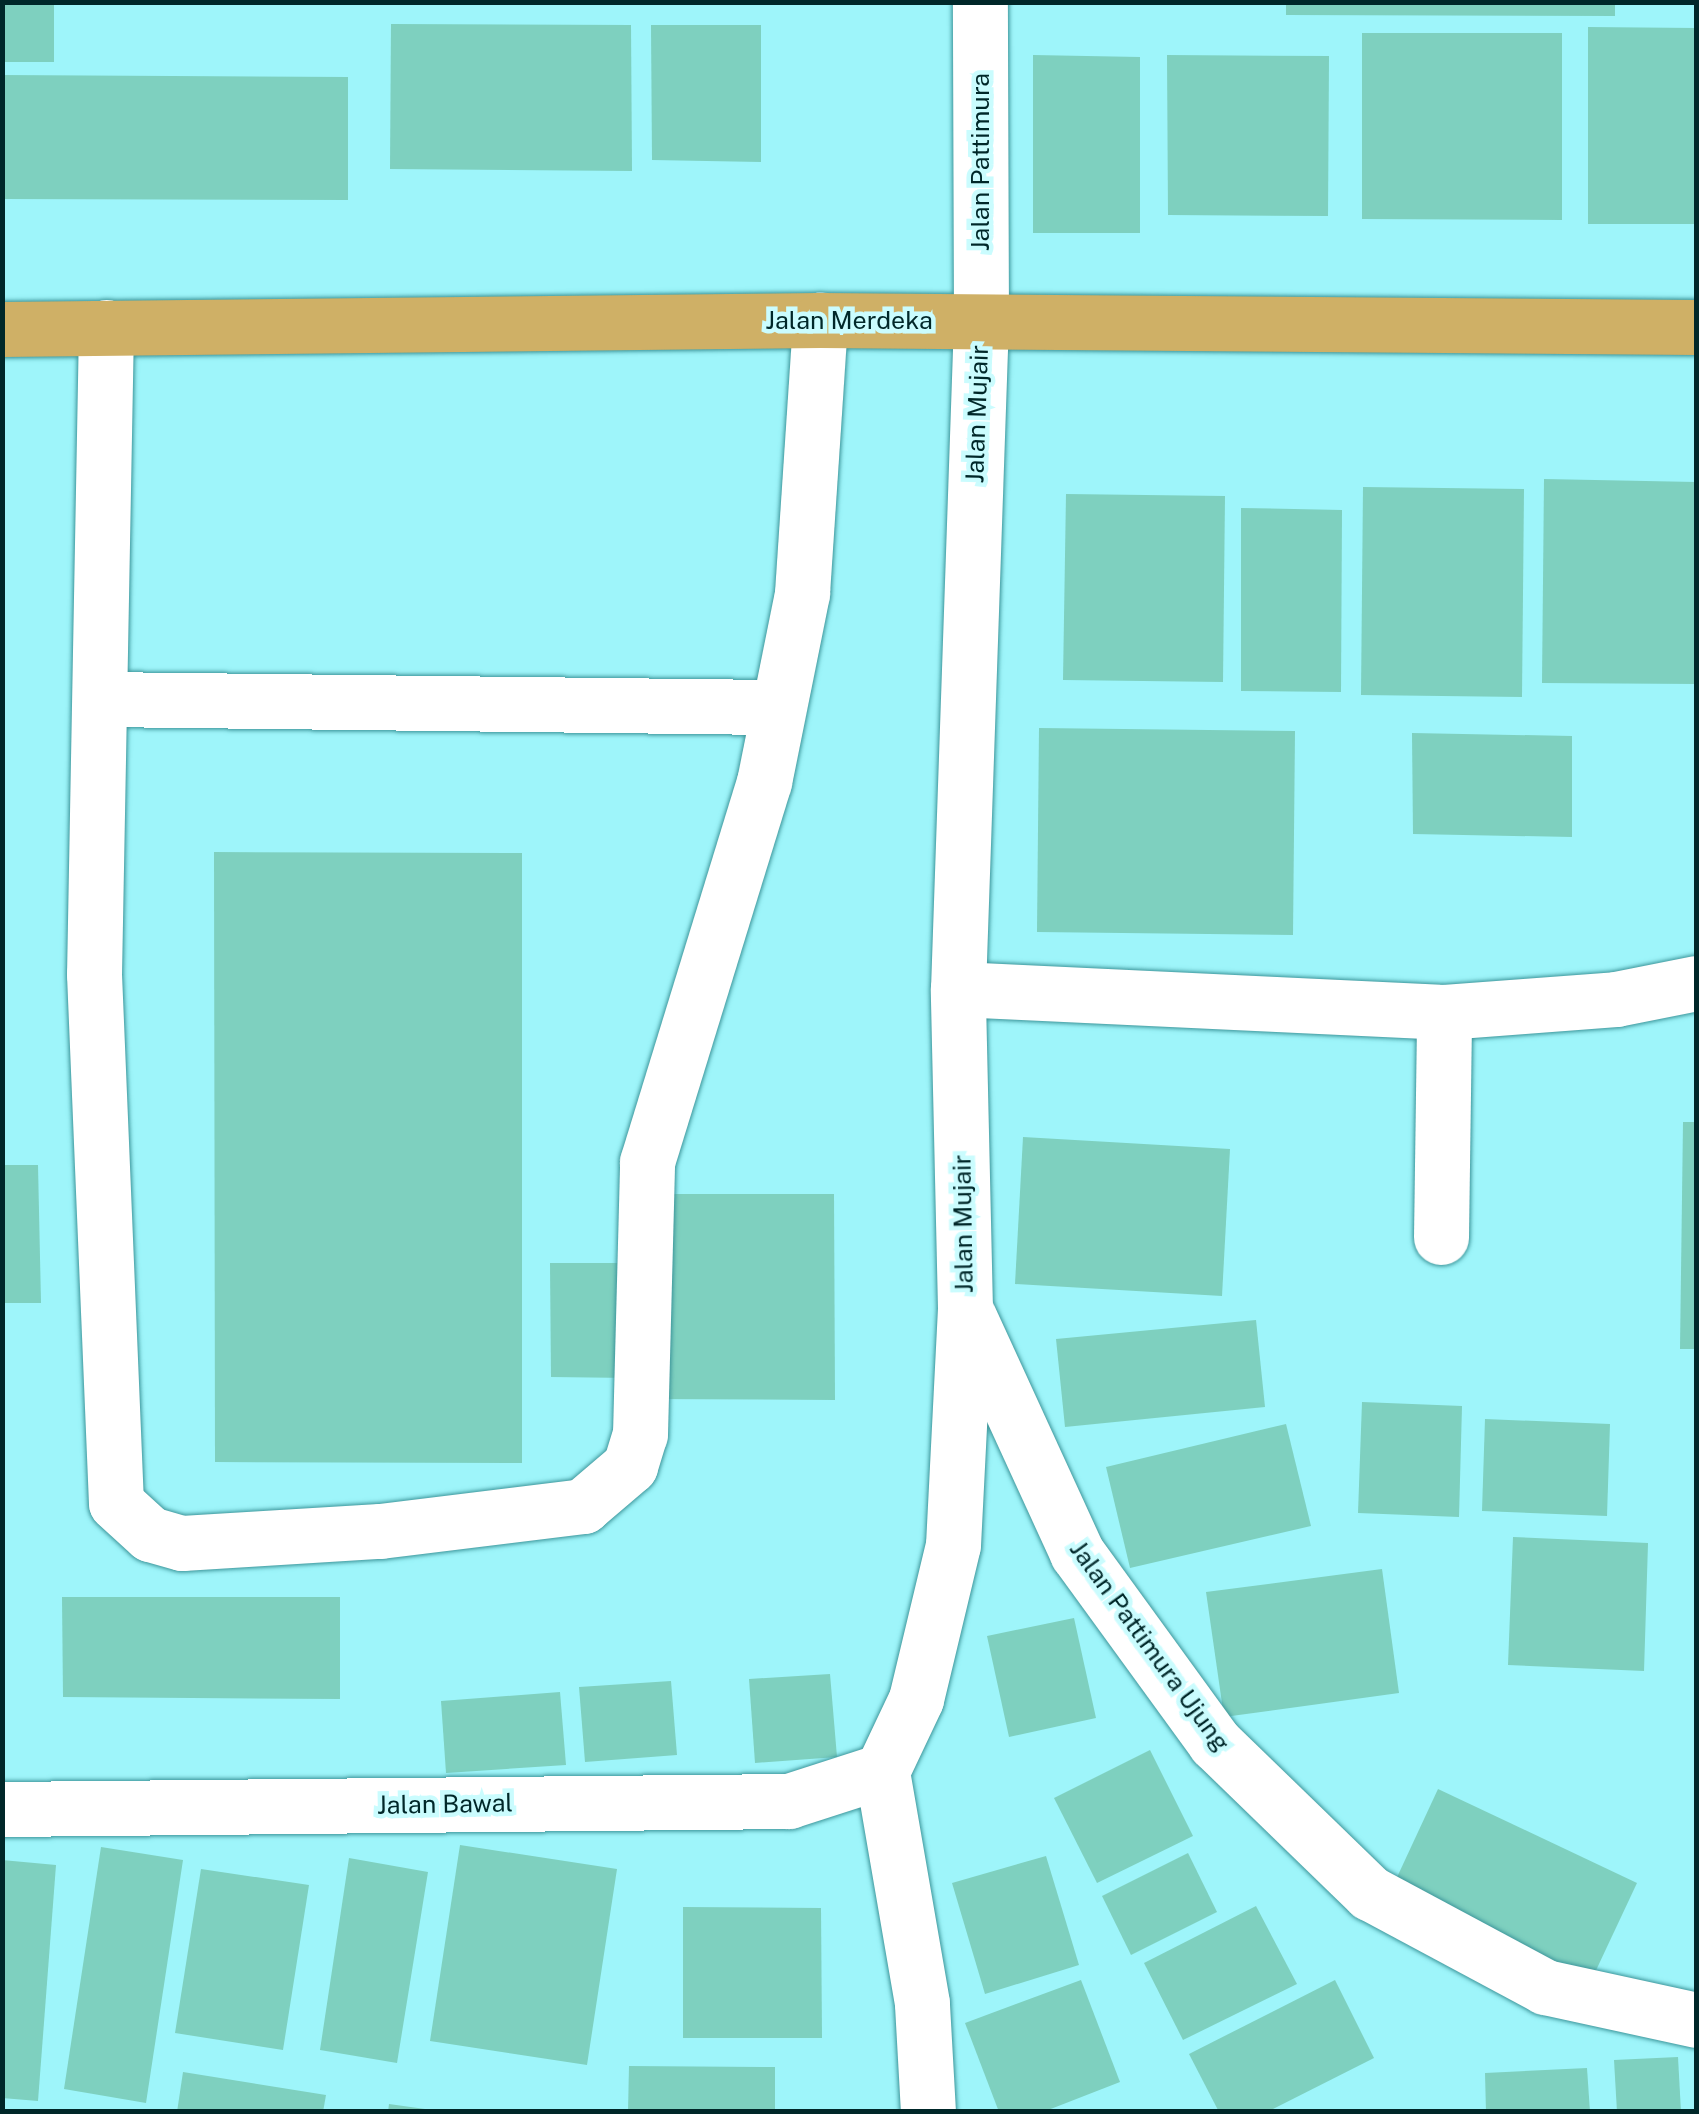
<!DOCTYPE html>
<html>
<head>
<meta charset="utf-8">
<style>
  body { margin:0 }
  #map { position:relative; width:1699px; height:2114px; overflow:hidden; background:#9ef5fa; font-family:"Public Sans",sans-serif }
  div>[style] { position:absolute }
  .building>* { inset:0; background:#7ed0bf }
  .roads { filter:drop-shadow(0 0 2px #3d969b) drop-shadow(0 0 2px #3d969b) }
  .minor>* { height:55px; margin:-27.5px; padding:0 27.5px; transform-origin:27.5px; border-radius:27.5px; background:#fff }
  .major>* { height:55px; margin:-27.5px; padding:0 27.5px; transform-origin:27.5px; border-radius:27.5px; background:#cfb066 }
  span { translate:-50% -50%; white-space:nowrap; text-align:center; line-height:1.15; -webkit-text-stroke:9px #cafcfe; paint-order:stroke }
  .street-label { font-size:25px; color:#002729 }
  .frame { position:absolute; inset:0; border:5px solid #002729; pointer-events:none }
</style>
</head>
<body>
<div id="map">
  <div class="building">
    <div style="clip-path:polygon(2px 2px,54px 2px,54px 62px,2px 62px)"></div>
    <div style="clip-path:polygon(1286px 2px,1615px 2px,1615px 16px,1286px 15px)"></div>
    <div style="clip-path:polygon(391px 24px,631px 25px,632px 171px,390px 169px)"></div>
    <div style="clip-path:polygon(651px 25px,761px 25px,761px 162px,652px 160px)"></div>
    <div style="clip-path:polygon(1588px 27px,1696px 28px,1696px 224px,1588px 224px)"></div>
    <div style="clip-path:polygon(1362px 33px,1562px 33px,1562px 220px,1362px 219px)"></div>
    <div style="clip-path:polygon(1033px 55px,1140px 57px,1140px 233px,1033px 233px)"></div>
    <div style="clip-path:polygon(1167px 55px,1329px 56px,1328px 216px,1168px 215px)"></div>
    <div style="clip-path:polygon(2px 75px,348px 77px,348px 200px,2px 199px)"></div>
    <div style="clip-path:polygon(1544px 479px,1696px 482px,1696px 684px,1542px 683px)"></div>
    <div style="clip-path:polygon(1363px 487px,1524px 489px,1522px 697px,1361px 695px)"></div>
    <div style="clip-path:polygon(1066px 494px,1225px 496px,1223px 682px,1063px 680px)"></div>
    <div style="clip-path:polygon(1241px 508px,1342px 510px,1341px 692px,1241px 691px)"></div>
    <div style="clip-path:polygon(1039px 728px,1295px 731px,1293px 935px,1037px 932px)"></div>
    <div style="clip-path:polygon(1412px 733px,1572px 736px,1572px 837px,1413px 834px)"></div>
    <div style="clip-path:polygon(214px 852px,522px 853px,522px 1463px,215px 1462px)"></div>
    <div style="clip-path:polygon(1683px 1122px,1696px 1122px,1696px 1349px,1680px 1349px)"></div>
    <div style="clip-path:polygon(1023px 1137px,1230px 1149px,1222px 1296px,1015px 1284px)"></div>
    <div style="clip-path:polygon(2px 1165px,38px 1165px,41px 1303px,2px 1303px)"></div>
    <div style="clip-path:polygon(648px 1194px,834px 1194px,835px 1400px,647px 1399px)"></div>
    <div style="clip-path:polygon(550px 1263px,629px 1263px,630px 1378px,551px 1377px)"></div>
    <div style="clip-path:polygon(1256px 1320px,1265px 1407px,1065px 1427px,1056px 1339px)"></div>
    <div style="clip-path:polygon(1362px 1402px,1462px 1406px,1459px 1517px,1358px 1513px)"></div>
    <div style="clip-path:polygon(1485px 1419px,1610px 1424px,1607px 1516px,1482px 1511px)"></div>
    <div style="clip-path:polygon(1286px 1424px,1311px 1526px,1130px 1568px,1106px 1467px)"></div>
    <div style="clip-path:polygon(1513px 1537px,1648px 1543px,1644px 1671px,1508px 1665px)"></div>
    <div style="clip-path:polygon(1382px 1569px,1399px 1693px,1224px 1717px,1206px 1592px)"></div>
    <div style="clip-path:polygon(62px 1597px,340px 1597px,340px 1699px,63px 1697px)"></div>
    <div style="clip-path:polygon(1074px 1618px,1096px 1718px,1009px 1737px,987px 1636px)"></div>
    <div style="clip-path:polygon(830px 1674px,837px 1757px,755px 1763px,749px 1679px)"></div>
    <div style="clip-path:polygon(671px 1681px,677px 1755px,585px 1762px,579px 1687px)"></div>
    <div style="clip-path:polygon(560px 1692px,566px 1765px,446px 1773px,441px 1701px)"></div>
    <div style="clip-path:polygon(1150px 1750px,1193px 1836px,1097px 1883px,1054px 1798px)"></div>
    <div style="clip-path:polygon(1438px 1789px,1637px 1883px,1591px 1981px,1392px 1888px)"></div>
    <div style="clip-path:polygon(460px 1845px,617px 1869px,587px 2065px,430px 2041px)"></div>
    <div style="clip-path:polygon(101px 1847px,183px 1860px,146px 2103px,64px 2089px)"></div>
    <div style="clip-path:polygon(1188px 1853px,1217px 1912px,1131px 1955px,1102px 1896px)"></div>
    <div style="clip-path:polygon(1046px 1856px,1079px 1965px,985px 1994px,952px 1883px)"></div>
    <div style="clip-path:polygon(349px 1858px,428px 1872px,397px 2063px,320px 2050px)"></div>
    <div style="clip-path:polygon(2px 1860px,56px 1865px,38px 2101px,2px 2098px)"></div>
    <div style="clip-path:polygon(201px 1869px,309px 1885px,283px 2050px,175px 2033px)"></div>
    <div style="clip-path:polygon(1256px 1906px,1297px 1984px,1183px 2040px,1144px 1963px)"></div>
    <div style="clip-path:polygon(683px 1907px,821px 1908px,822px 2038px,683px 2038px)"></div>
    <div style="clip-path:polygon(1081px 1980px,1120px 2082px,1043px 2112px,999px 2112px,965px 2023px)"></div>
    <div style="clip-path:polygon(1335px 1980px,1374px 2058px,1267px 2112px,1219px 2112px,1189px 2054px)"></div>
    <div style="clip-path:polygon(1678px 2057px,1681px 2112px,1617px 2112px,1614px 2060px)"></div>
    <div style="clip-path:polygon(629px 2066px,775px 2067px,775px 2112px,628px 2112px)"></div>
    <div style="clip-path:polygon(1587px 2068px,1590px 2112px,1486px 2112px,1485px 2073px)"></div>
    <div style="clip-path:polygon(183px 2072px,326px 2095px,323px 2112px,177px 2112px)"></div>
    <div style="clip-path:polygon(389px 2104px,425px 2109px,425px 2112px,388px 2112px)"></div>
  </div>
  <div class="roads">
    <div class="minor">
      <div style="left:106px;top:327px;width:647px;rotate:91.06deg"></div>
      <div style="left:94px;top:974px;width:529px;rotate:87.62deg"></div>
      <div style="left:116px;top:1503px;width:46px;rotate:42.4deg"></div>
      <div style="left:150px;top:1534px;width:33px;rotate:16deg"></div>
      <div style="left:182px;top:1543px;width:198px;rotate:-3.5deg"></div>
      <div style="left:380px;top:1531px;width:205px;rotate:-7deg"></div>
      <div style="left:583px;top:1506px;width:62px;rotate:-40.4deg"></div>
      <div style="left:630px;top:1466px;width:34px;rotate:-73deg"></div>
      <div style="left:640px;top:1434px;width:272px;rotate:-88.5deg"></div>
      <div style="left:647px;top:1162px;width:398px;rotate:-72.9deg"></div>
      <div style="left:764px;top:782px;width:193px;rotate:-78.6deg"></div>
      <div style="left:802px;top:593px;width:274px;rotate:-86.2deg"></div>
      <div style="left:100px;top:699px;width:676px;rotate:0.68deg"></div>
      <div style="left:958px;top:989px;width:487px;rotate:2.7deg"></div>
      <div style="left:1444px;top:1012px;width:172px;rotate:-4.3deg"></div>
      <div style="left:1616px;top:999px;width:82px;rotate:-11.3deg"></div>
      <div style="left:1441px;top:1237px;width:225px;rotate:-89.2deg"></div>
      <div style="left:969px;top:1317px;width:260px;rotate:65.4deg"></div>
      <div style="left:1077px;top:1553px;width:235px;rotate:54deg"></div>
      <div style="left:1215px;top:1743px;width:216px;rotate:44.1deg"></div>
      <div style="left:1370px;top:1893px;width:199px;rotate:28.2deg"></div>
      <div style="left:1545px;top:1987px;width:155px;rotate:12.3deg"></div>
      <div style="left:2px;top:1809px;width:787px;rotate:-0.58deg"></div>
      <div style="left:789px;top:1801px;width:98px;rotate:-17.9deg"></div>
      <div style="left:928px;top:2112px;width:109px;rotate:-93.2deg"></div>
      <div style="left:922px;top:2003px;width:235px;rotate:-99.8deg"></div>
      <div style="left:882px;top:1771px;width:80px;rotate:-64.7deg"></div>
      <div style="left:916px;top:1699px;width:158px;rotate:-76.5deg"></div>
      <div style="left:953px;top:1545px;width:236px;rotate:-87.1deg"></div>
      <div style="left:965px;top:1309px;width:320px;rotate:-91.3deg"></div>
      <div style="left:958px;top:989px;width:668px;rotate:-88.03deg"></div>
      <div style="left:981px;top:321px;width:319px;rotate:-90.2deg"></div>
    </div>
    <div class="major">
      <div style="left:2px;top:329px;width:818px;rotate:-0.63deg"></div>
      <div style="left:820px;top:320px;width:876px;rotate:0.46deg"></div>
    </div>
  </div>
  <div class="street-label">
    <span style="left:980px;top:162px;rotate:-90deg">Jalan Pattimura</span>
    <span style="left:849px;top:320px">Jalan Merdeka</span>
    <span style="left:977px;top:414px;rotate:-88deg">Jalan Mujair</span>
    <span style="left:963px;top:1224px;rotate:-91deg">Jalan Mujair</span>
    <span style="left:1150px;top:1646px;rotate:54deg">Jalan Pattimura Ujung</span>
    <span style="left:445px;top:1804px;rotate:-1deg">Jalan Bawal</span>
  </div>
  <div class="frame"></div>
</div>
</body>
</html>
